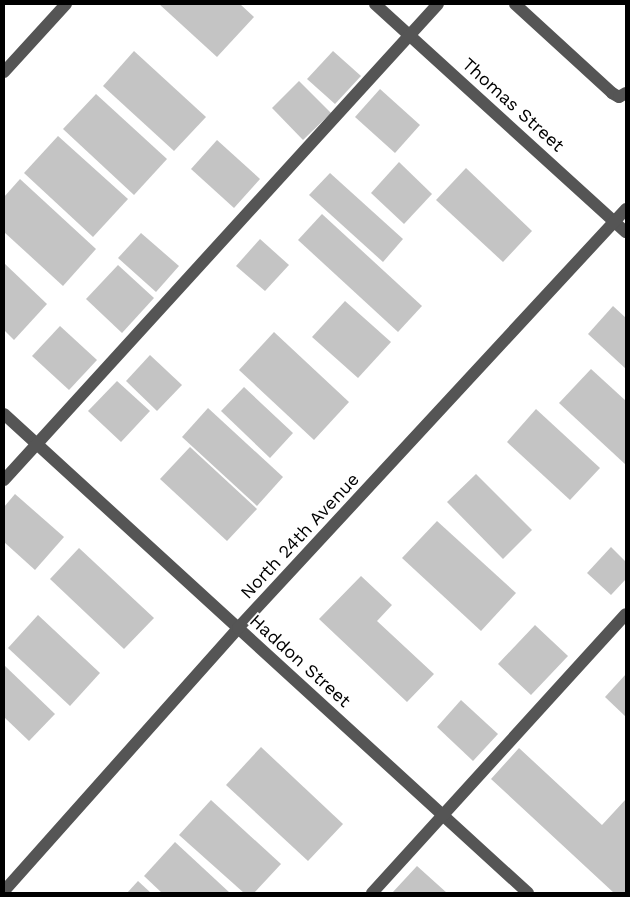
<!DOCTYPE html>
<html>
<head>
<meta charset="utf-8">
<style>
  body { margin:0 }
  #map { position:relative; width:630px; height:897px; overflow:hidden; background:#fff; font-family:"Work Sans",sans-serif }
  div>[style] { position:absolute }
  .building>* { inset:0; background:#c4c4c4 }
  .minor>* { height:12px; margin:-6px; padding:0 6px; transform-origin:6px; border-radius:6px; background:#555 }
  span { translate:-50% -50%; white-space:nowrap; text-align:center; line-height:1.15; -webkit-text-stroke:4px #fff; paint-order:stroke }
  .street-label { font-size:18px; color:#000 }
  .frame { position:absolute; inset:0; border:5px solid #000; pointer-events:none }
</style>
</head>
<body>
<div id="map">
  <div class="building">
    <div style="clip-path:polygon(159px 4px,240px 4px,254px 17px,217px 57px)"></div>
    <div style="clip-path:polygon(134px 51px,206px 117px,174px 151px,103px 86px)"></div>
    <div style="clip-path:polygon(333px 51px,361px 76px,335px 104px,307px 79px)"></div>
    <div style="clip-path:polygon(299px 81px,331px 113px,303px 140px,272px 108px)"></div>
    <div style="clip-path:polygon(380px 89px,420px 125px,395px 153px,355px 117px)"></div>
    <div style="clip-path:polygon(96px 94px,167px 159px,134px 195px,63px 129px)"></div>
    <div style="clip-path:polygon(58px 136px,128px 199px,93px 237px,24px 173px)"></div>
    <div style="clip-path:polygon(217px 140px,260px 179px,234px 208px,191px 169px)"></div>
    <div style="clip-path:polygon(399px 162px,432px 194px,404px 224px,371px 193px)"></div>
    <div style="clip-path:polygon(466px 168px,532px 231px,503px 262px,436px 200px)"></div>
    <div style="clip-path:polygon(330px 173px,403px 239px,383px 262px,309px 195px)"></div>
    <div style="clip-path:polygon(20px 179px,96px 249px,63px 286px,4px 232px,4px 197px)"></div>
    <div style="clip-path:polygon(322px 214px,422px 306px,398px 332px,298px 240px)"></div>
    <div style="clip-path:polygon(141px 233px,179px 266px,156px 292px,118px 258px)"></div>
    <div style="clip-path:polygon(260px 239px,289px 265px,265px 291px,236px 266px)"></div>
    <div style="clip-path:polygon(4px 263px,47px 304px,14px 340px,4px 330px)"></div>
    <div style="clip-path:polygon(118px 265px,154px 298px,122px 333px,86px 299px)"></div>
    <div style="clip-path:polygon(345px 301px,391px 342px,358px 378px,312px 337px)"></div>
    <div style="clip-path:polygon(613px 306px,626px 318px,626px 369px,588px 334px)"></div>
    <div style="clip-path:polygon(60px 326px,97px 360px,69px 390px,32px 356px)"></div>
    <div style="clip-path:polygon(274px 332px,349px 402px,314px 440px,239px 370px)"></div>
    <div style="clip-path:polygon(150px 355px,182px 385px,157px 411px,126px 381px)"></div>
    <div style="clip-path:polygon(591px 369px,626px 401px,626px 465px,559px 403px)"></div>
    <div style="clip-path:polygon(117px 381px,150px 411px,121px 442px,88px 411px)"></div>
    <div style="clip-path:polygon(244px 387px,293px 433px,270px 458px,221px 411px)"></div>
    <div style="clip-path:polygon(208px 408px,283px 477px,257px 506px,182px 437px)"></div>
    <div style="clip-path:polygon(536px 409px,600px 468px,570px 500px,507px 442px)"></div>
    <div style="clip-path:polygon(190px 447px,257px 509px,227px 541px,160px 479px)"></div>
    <div style="clip-path:polygon(476px 474px,532px 530px,503px 559px,447px 502px)"></div>
    <div style="clip-path:polygon(15px 494px,64px 537px,35px 570px,4px 542px,4px 507px)"></div>
    <div style="clip-path:polygon(437px 521px,516px 593px,481px 631px,402px 558px)"></div>
    <div style="clip-path:polygon(611px 547px,626px 562px,626px 579px,611px 595px,587px 573px)"></div>
    <div style="clip-path:polygon(79px 548px,154px 618px,124px 649px,50px 579px)"></div>
    <div style="clip-path:polygon(361px 576px,392px 605px,377px 621px,434px 674px,407px 702px,319px 619px)"></div>
    <div style="clip-path:polygon(38px 615px,100px 673px,70px 706px,8px 648px)"></div>
    <div style="clip-path:polygon(535px 625px,568px 656px,531px 695px,498px 664px)"></div>
    <div style="clip-path:polygon(4px 665px,55px 714px,29px 741px,4px 717px)"></div>
    <div style="clip-path:polygon(626px 674px,626px 717px,605px 697px)"></div>
    <div style="clip-path:polygon(461px 700px,498px 734px,473px 761px,437px 727px)"></div>
    <div style="clip-path:polygon(261px 747px,343px 824px,308px 861px,226px 785px)"></div>
    <div style="clip-path:polygon(519px 748px,602px 825px,626px 799px,626px 893px,614px 893px,491px 779px)"></div>
    <div style="clip-path:polygon(211px 800px,281px 864px,254px 893px,244px 893px,179px 835px)"></div>
    <div style="clip-path:polygon(175px 842px,230px 893px,162px 893px,144px 876px)"></div>
    <div style="clip-path:polygon(417px 866px,447px 893px,392px 893px)"></div>
    <div style="clip-path:polygon(138px 881px,151px 893px,127px 893px)"></div>
  </div>
  <div class="minor">
    <div style="left:375px;top:4px;width:339px;rotate:42.3deg"></div>
    <div style="left:515px;top:4px;width:132px;rotate:42.5deg"></div>
    <div style="left:612px;top:93px;width:8px;rotate:30deg"></div>
    <div style="left:619px;top:97px;width:8px;rotate:-30deg"></div>
    <div style="left:4px;top:72px;width:92px;rotate:-47.6deg"></div>
    <div style="left:4px;top:414px;width:710px;rotate:42.43deg"></div>
    <div style="left:4px;top:480px;width:644px;rotate:-47.64deg"></div>
    <div style="left:4px;top:891px;width:352px;rotate:-48.3deg"></div>
    <div style="left:238px;top:628px;width:571px;rotate:-47.2deg"></div>
    <div style="left:372px;top:893px;width:377px;rotate:-47.7deg"></div>
  </div>
  <div class="street-label">
    <span style="left:513px;top:105px;rotate:42deg">Thomas Street</span>
    <span style="left:300px;top:536px;rotate:-47deg">North 24th Avenue</span>
    <span style="left:300px;top:661px;rotate:42deg">Haddon Street</span>
  </div>
  <div class="frame"></div>
</div>
</body>
</html>
